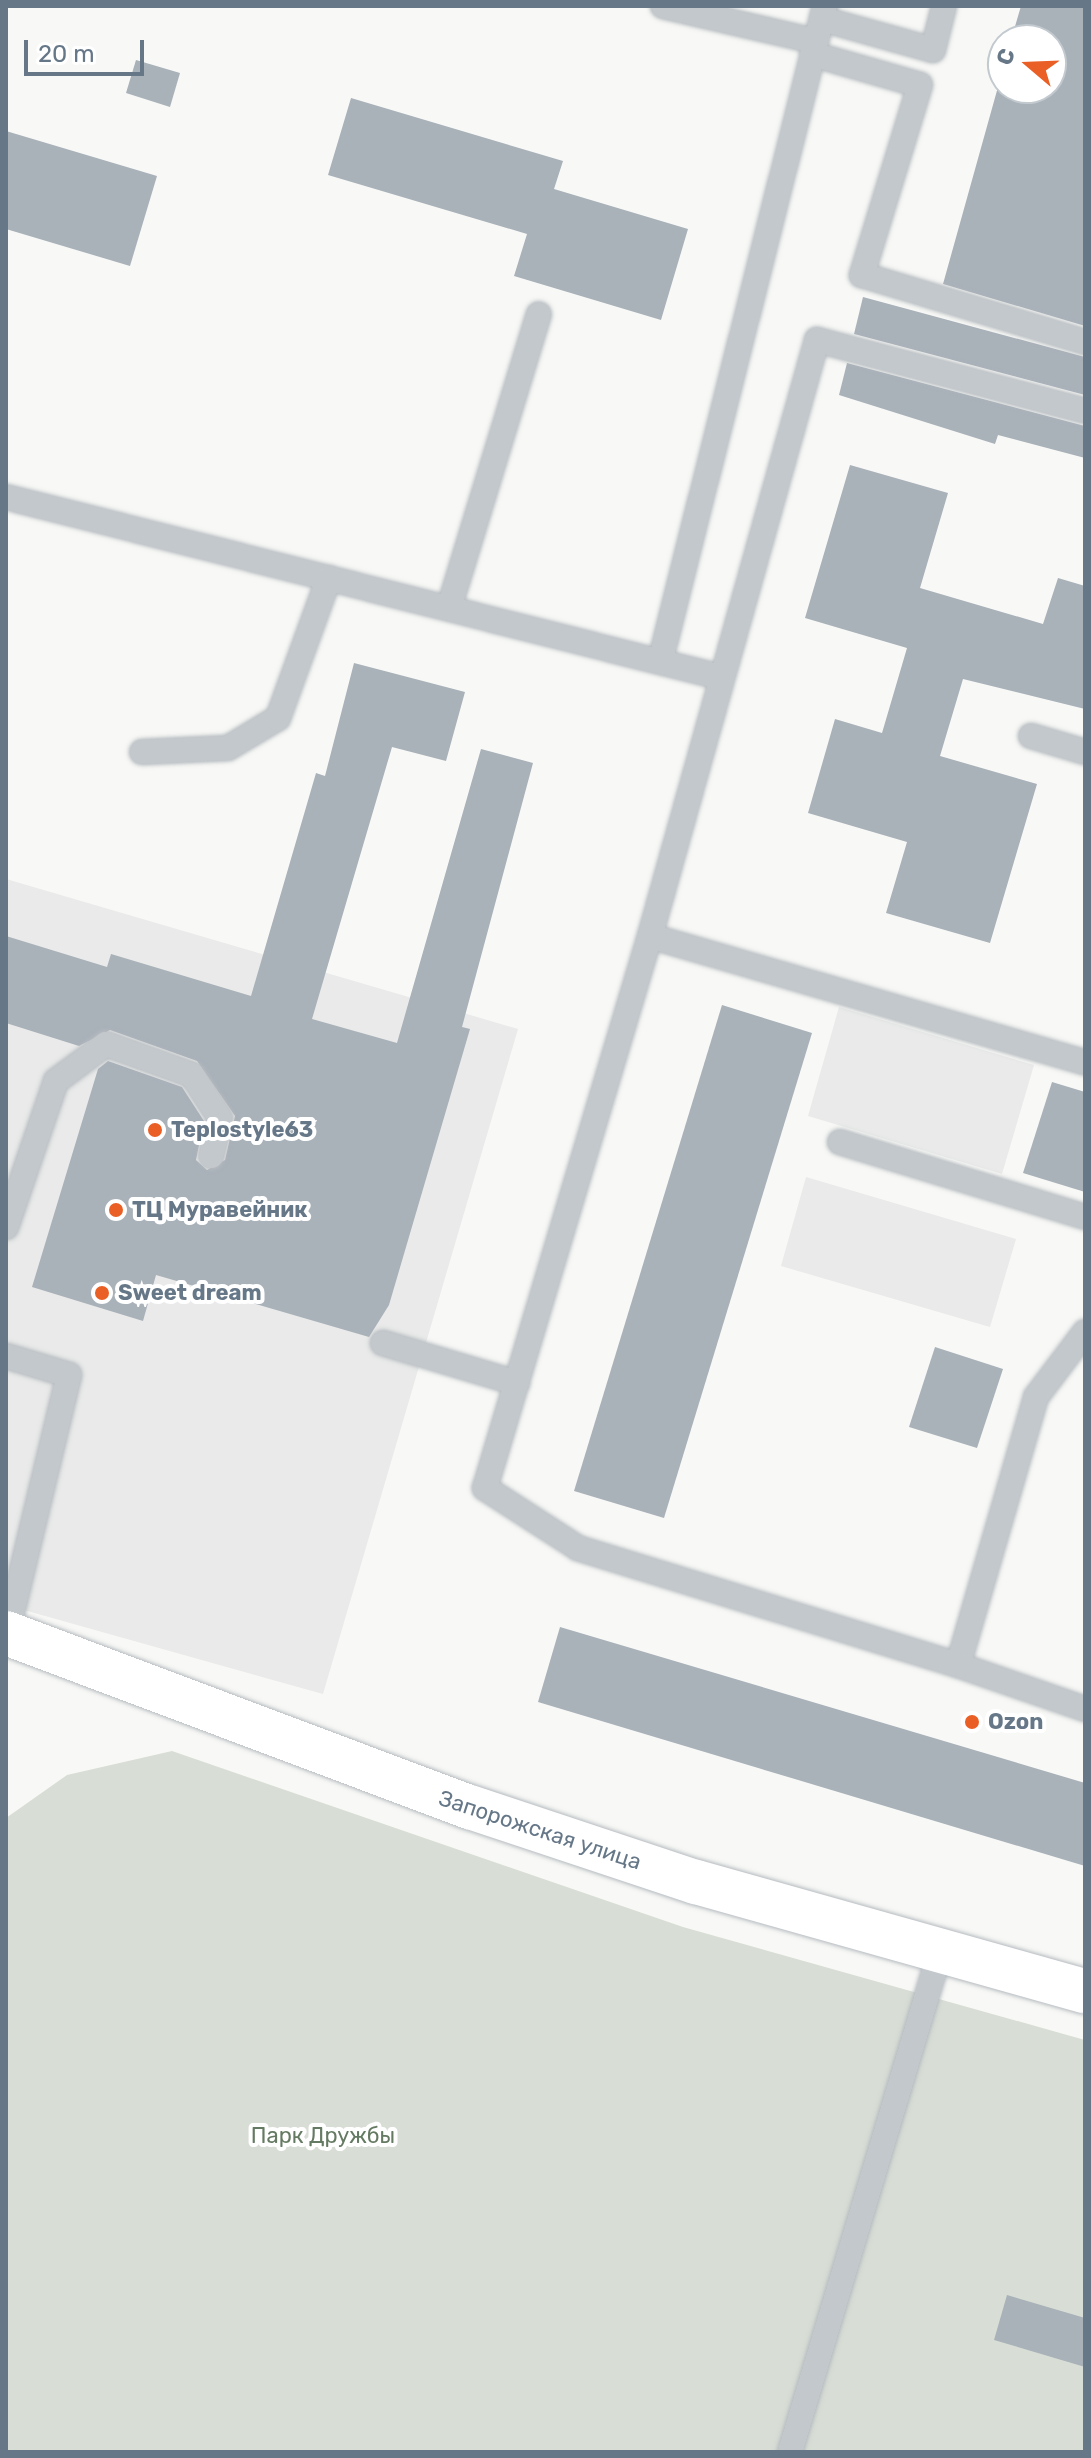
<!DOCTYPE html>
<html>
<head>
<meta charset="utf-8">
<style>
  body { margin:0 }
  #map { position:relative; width:1091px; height:2458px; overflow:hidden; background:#f8f9f6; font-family:Rubik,sans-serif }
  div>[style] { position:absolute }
  .built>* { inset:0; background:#e9eae9 }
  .green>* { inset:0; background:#d8ded5 }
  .building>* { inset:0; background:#a9b1b9 }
  .roads { filter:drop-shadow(0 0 2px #b6bbc0) drop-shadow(0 0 2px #b6bbc0) }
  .lane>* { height:24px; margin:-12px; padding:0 12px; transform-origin:12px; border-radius:12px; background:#c3c8cc }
  .secondary>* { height:44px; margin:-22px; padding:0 22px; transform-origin:22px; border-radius:22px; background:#fff }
  .dots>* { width:22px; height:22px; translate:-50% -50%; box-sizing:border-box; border:4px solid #fff; border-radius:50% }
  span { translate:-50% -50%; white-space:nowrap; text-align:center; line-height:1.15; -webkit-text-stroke:8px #fff; paint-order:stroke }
  .poi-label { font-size:22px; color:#678; font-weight:700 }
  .left { translate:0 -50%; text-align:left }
  .street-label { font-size:22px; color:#678 }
  .park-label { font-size:22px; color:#657a62 }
  .frame { position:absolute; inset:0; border:8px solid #678; pointer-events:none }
  .north { position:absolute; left:987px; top:24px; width:80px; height:80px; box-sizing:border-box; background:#fff; border:2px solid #c2c9cf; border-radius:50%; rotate:289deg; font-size:22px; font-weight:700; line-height:32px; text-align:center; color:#678 }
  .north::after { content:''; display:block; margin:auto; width:28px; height:36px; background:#ea5f25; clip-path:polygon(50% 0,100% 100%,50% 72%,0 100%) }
  .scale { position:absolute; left:24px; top:40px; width:120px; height:36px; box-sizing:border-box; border:4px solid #678; border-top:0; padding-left:10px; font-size:24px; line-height:28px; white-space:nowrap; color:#678; -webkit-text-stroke:6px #fff; paint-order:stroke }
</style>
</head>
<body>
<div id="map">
  <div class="built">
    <div style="clip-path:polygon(6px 879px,518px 1029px,323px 1694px,6px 1605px)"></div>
    <div style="clip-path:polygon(839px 1007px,1034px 1065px,1002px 1174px,808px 1116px)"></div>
    <div style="clip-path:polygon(806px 1177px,1016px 1239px,990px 1327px,781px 1266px)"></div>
  </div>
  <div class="green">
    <div style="clip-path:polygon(172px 1751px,683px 1927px,1085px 2040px,1085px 2452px,6px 2452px,6px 1818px,67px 1775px)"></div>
  </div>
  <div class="building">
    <div style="clip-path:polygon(1021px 6px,1085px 6px,1085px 326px,943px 284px,1003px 69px,1003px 88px,1051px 88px,1051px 40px,1011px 40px)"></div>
    <div style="clip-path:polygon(136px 60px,180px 73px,170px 107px,126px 93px)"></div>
    <div style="clip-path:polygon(351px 98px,563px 161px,554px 189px,688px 229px,661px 320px,514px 276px,527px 234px,328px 175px)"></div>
    <div style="clip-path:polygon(6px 131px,157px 176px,130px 266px,6px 229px)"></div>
    <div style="clip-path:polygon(863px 297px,1085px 357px,1085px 395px,854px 334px)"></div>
    <div style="clip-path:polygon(847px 363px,1085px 426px,1085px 458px,998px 435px,995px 444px,839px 395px)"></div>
    <div style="clip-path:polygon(850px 465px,948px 493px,920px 588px,1043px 624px,1058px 578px,1085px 586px,1085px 709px,963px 679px,940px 756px,1037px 784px,990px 943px,886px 913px,907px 842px,808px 813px,835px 719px,882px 733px,907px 648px,805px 618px)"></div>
    <div style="clip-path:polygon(354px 663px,465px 692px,446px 761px,392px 747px,312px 1019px,397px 1043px,481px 749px,533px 763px,462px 1027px,470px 1029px,389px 1305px,369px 1337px,156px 1275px,143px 1321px,32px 1287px,98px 1069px,108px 1061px,182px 1087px,204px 1121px,196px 1160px,207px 1170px,225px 1160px,235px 1116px,197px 1061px,110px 1030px,79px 1046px,6px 1023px,6px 936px,107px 967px,111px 954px,251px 996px,316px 773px,325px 776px)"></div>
    <div style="clip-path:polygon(722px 1005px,812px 1033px,664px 1518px,574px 1491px)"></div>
    <div style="clip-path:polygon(1052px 1082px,1085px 1092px,1085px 1192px,1023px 1173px)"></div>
    <div style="clip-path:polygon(935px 1347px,1003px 1369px,977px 1448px,909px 1427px)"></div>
    <div style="clip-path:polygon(560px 1627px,1085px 1783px,1085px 1866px,538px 1702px)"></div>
    <div style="clip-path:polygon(1007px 2295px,1085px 2318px,1085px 2367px,994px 2340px)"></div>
  </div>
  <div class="roads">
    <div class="lane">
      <div style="left:663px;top:6px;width:156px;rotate:13deg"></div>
      <div style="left:822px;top:19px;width:115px;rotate:15.6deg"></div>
      <div style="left:933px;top:50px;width:45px;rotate:-76deg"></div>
      <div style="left:812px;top:54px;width:112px;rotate:16deg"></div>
      <div style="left:920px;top:85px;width:199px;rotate:107deg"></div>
      <div style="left:862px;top:275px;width:233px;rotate:16.7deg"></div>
      <div style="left:6px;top:497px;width:736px;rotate:14.15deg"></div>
      <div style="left:449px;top:608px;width:307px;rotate:-73deg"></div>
      <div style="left:660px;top:662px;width:676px;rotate:-75.88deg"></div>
      <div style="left:1031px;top:736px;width:56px;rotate:16.5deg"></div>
      <div style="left:142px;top:752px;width:86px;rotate:-2.7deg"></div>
      <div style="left:228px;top:748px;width:58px;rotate:-31deg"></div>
      <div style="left:278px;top:718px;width:149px;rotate:-70deg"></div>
      <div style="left:650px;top:936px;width:453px;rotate:16.2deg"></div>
      <div style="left:840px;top:1142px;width:256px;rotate:17deg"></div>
      <div style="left:6px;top:1227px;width:154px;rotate:-71.1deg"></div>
      <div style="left:56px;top:1081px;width:62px;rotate:-36.5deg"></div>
      <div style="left:106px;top:1044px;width:91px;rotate:19.8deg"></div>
      <div style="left:192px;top:1075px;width:51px;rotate:56.9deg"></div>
      <div style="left:220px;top:1118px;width:39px;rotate:103deg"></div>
      <div style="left:1085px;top:1332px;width:81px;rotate:127deg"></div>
      <div style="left:1036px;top:1397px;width:279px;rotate:106.2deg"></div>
      <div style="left:958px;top:1665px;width:134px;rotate:19.1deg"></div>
      <div style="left:383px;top:1343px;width:140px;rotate:16.6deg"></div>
      <div style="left:6px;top:1356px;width:66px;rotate:16.8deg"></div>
      <div style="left:69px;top:1375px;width:265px;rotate:103.5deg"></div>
      <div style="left:958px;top:1665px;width:398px;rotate:-162.9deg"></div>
      <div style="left:578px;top:1548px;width:111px;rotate:-147.2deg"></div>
      <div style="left:485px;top:1488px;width:576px;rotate:-73.36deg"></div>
      <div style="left:650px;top:936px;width:619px;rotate:-74.35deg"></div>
      <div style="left:817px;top:340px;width:277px;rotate:14.8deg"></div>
      <div style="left:790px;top:2452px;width:522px;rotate:-73.3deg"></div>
    </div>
    <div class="secondary">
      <div style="left:6px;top:1633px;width:496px;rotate:20.6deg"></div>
      <div style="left:470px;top:1807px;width:238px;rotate:18.4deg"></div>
      <div style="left:696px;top:1882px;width:404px;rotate:15.7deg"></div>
    </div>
  </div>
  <div class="dots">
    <div style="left:155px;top:1130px;background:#ea5f25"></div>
    <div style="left:116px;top:1210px;background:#ea5f25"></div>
    <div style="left:102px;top:1293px;background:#ea5f25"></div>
    <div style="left:972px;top:1722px;background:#ea5f25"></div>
  </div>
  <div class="poi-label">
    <span class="left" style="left:171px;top:1130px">Teplostyle63</span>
    <span class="left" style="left:132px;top:1210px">ТЦ Муравейник</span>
    <span class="left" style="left:118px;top:1293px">Sweet dream</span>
    <span class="left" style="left:988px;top:1722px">Ozon</span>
  </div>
  <div class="street-label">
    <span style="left:540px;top:1830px;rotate:18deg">Запорожская улица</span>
  </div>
  <div class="park-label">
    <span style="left:323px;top:2136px">Парк Дружбы</span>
  </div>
  <div class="frame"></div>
  <div class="north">С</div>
  <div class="scale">20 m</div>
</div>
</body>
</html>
